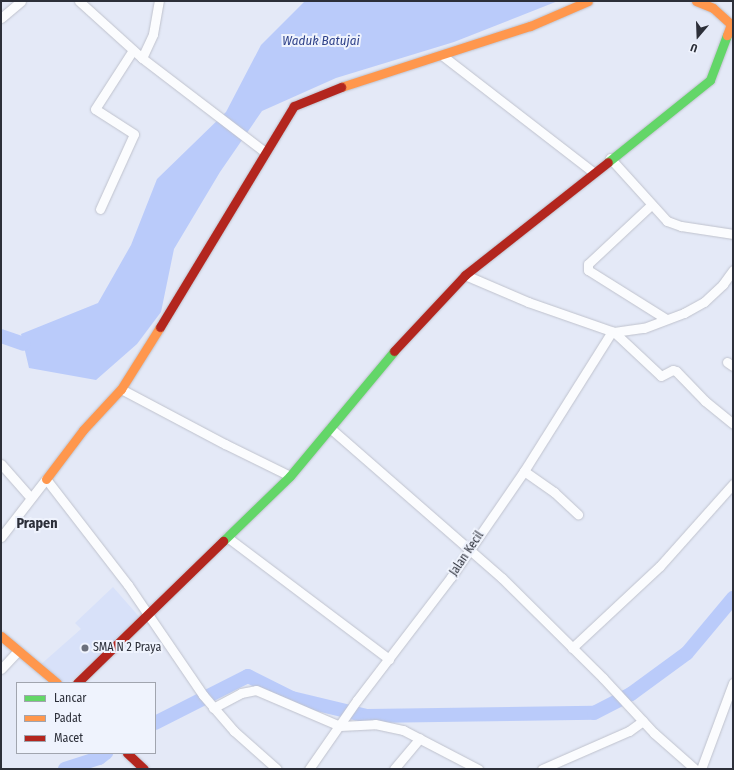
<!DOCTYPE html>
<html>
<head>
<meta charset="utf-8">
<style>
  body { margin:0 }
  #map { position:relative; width:734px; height:770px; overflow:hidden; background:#e4e9f7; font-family:"Fira Sans Condensed",sans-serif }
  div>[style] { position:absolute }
  .built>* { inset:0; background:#d8e1f9 }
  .water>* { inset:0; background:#bacbfa }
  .river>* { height:14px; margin:-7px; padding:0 7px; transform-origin:7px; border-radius:7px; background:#bacbfa }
  .roads { filter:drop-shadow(0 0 1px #bfc2cd) drop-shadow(0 0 1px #bfc2cd) }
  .street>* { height:9px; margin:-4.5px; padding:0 4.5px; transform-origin:4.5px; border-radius:4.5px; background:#fbfcfe }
  .fast>* { height:9px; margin:-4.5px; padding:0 4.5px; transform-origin:4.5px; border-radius:4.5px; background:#63d668 }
  .slow>* { height:9px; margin:-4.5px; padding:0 4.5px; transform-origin:4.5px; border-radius:4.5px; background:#ff974d }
  .jam>* { height:9px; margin:-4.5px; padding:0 4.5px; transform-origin:4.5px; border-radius:4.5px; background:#b3261e }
  .dots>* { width:11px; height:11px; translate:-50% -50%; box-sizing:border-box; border:2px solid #eff3fd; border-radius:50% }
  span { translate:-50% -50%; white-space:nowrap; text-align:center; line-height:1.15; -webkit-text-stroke:4px #eff3fd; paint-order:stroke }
  .street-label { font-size:12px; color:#2c2f39 }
  .poi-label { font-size:12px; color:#2c2f39 }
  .left { translate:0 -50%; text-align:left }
  .water-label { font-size:13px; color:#2f428a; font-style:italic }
  .quarter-label { font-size:14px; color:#2c2f39; font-weight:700 }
  .frame { position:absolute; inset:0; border:2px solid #2c2f39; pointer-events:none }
  .legend { position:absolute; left:16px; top:682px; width:140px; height:72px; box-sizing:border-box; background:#eff3fd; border:1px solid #a1a5af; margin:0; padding:5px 7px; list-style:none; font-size:12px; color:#2c2f39 }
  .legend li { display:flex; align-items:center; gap:8px; height:20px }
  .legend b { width:20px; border:1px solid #a1a5af }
  .north { position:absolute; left:678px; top:16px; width:40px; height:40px; -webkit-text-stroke:3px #eff3fd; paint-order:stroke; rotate:199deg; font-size:11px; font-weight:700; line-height:16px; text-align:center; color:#2c2f39 }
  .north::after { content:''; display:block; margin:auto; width:14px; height:18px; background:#2c2f39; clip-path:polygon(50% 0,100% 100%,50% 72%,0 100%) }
</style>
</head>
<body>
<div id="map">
  <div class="built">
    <div style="clip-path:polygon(113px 587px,142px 620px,68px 683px,57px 683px,39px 666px,81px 629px,75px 623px)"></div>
  </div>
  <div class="water">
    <div style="clip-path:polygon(558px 1px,454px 42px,336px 78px,262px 111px,220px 172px,174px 249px,161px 312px,137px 344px,96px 380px,29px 368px,21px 334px,98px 303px,131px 245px,157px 179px,226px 112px,261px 45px,304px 2px)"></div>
  </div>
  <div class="river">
    <div style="left:1px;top:336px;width:24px;rotate:19deg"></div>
    <div style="left:155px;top:723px;width:104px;rotate:-26.8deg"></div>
    <div style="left:248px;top:676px;width:49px;rotate:26.6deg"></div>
    <div style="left:292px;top:698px;width:77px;rotate:13.5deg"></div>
    <div style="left:367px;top:716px;width:227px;rotate:-0.8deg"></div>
    <div style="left:594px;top:713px;width:42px;rotate:-27.2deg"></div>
    <div style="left:631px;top:694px;width:69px;rotate:-36.2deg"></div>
    <div style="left:687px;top:653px;width:72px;rotate:-50.1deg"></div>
    <div style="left:65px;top:769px;width:36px;rotate:-18deg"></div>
    <div style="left:99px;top:758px;width:9px;rotate:-36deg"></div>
  </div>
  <div class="roads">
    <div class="street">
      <div style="left:79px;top:1px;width:85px;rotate:42.1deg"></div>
      <div style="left:142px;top:58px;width:155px;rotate:37.4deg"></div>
      <div style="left:1px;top:18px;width:26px;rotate:-40deg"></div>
      <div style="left:443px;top:56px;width:190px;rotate:37.7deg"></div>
      <div style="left:142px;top:58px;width:26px;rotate:-65deg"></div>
      <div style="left:153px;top:34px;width:34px;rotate:-80deg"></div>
      <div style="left:610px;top:158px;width:85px;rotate:47.9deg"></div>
      <div style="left:667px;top:221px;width:15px;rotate:20deg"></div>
      <div style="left:681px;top:226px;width:53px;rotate:8.7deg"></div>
      <div style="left:651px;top:205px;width:86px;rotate:136.9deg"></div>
      <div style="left:588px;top:264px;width:6px;rotate:90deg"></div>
      <div style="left:588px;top:270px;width:92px;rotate:32.1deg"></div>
      <div style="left:100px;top:209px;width:82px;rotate:-65.6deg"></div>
      <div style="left:134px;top:134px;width:46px;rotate:-147.3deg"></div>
      <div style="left:95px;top:109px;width:70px;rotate:-57.2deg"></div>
      <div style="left:465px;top:275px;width:69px;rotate:23.2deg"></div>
      <div style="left:528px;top:302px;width:91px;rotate:19.2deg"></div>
      <div style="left:614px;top:332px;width:64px;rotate:43.1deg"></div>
      <div style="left:661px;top:376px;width:13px;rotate:-27deg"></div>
      <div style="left:673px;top:370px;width:3px;rotate:18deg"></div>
      <div style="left:676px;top:371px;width:42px;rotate:46deg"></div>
      <div style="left:705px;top:401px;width:36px;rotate:39deg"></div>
      <div style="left:614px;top:332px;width:30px;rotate:-8deg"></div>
      <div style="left:644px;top:328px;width:43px;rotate:-20.6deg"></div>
      <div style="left:684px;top:313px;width:23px;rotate:-29deg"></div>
      <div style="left:704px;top:302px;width:26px;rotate:-43deg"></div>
      <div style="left:723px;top:284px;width:17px;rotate:-54deg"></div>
      <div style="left:727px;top:362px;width:7px;rotate:34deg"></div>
      <div style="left:121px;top:389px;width:118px;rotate:27.9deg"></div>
      <div style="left:225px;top:444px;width:72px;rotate:26.2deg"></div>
      <div style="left:330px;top:428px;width:228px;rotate:41.1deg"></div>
      <div style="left:502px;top:578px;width:142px;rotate:44.7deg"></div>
      <div style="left:603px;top:678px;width:75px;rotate:47.2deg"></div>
      <div style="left:654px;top:733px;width:55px;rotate:41.3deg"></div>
      <div style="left:1px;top:464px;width:45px;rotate:48.6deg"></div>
      <div style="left:524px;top:471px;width:37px;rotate:35deg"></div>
      <div style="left:554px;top:492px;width:33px;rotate:43deg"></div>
      <div style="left:1px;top:537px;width:73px;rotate:-52.2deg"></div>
      <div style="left:46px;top:479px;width:134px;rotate:52.3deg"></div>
      <div style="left:128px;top:585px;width:133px;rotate:55.7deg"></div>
      <div style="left:203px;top:695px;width:48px;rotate:49.3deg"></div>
      <div style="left:234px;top:731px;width:57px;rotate:41.5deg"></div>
      <div style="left:227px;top:537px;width:203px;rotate:37deg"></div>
      <div style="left:572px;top:648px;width:120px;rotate:-43deg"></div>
      <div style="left:660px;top:566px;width:110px;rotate:-48.3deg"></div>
      <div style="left:1px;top:669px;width:22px;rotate:-47deg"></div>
      <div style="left:213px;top:708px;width:32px;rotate:-28deg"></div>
      <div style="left:241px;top:693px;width:15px;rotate:-11deg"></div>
      <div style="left:256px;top:690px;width:91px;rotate:23.2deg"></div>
      <div style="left:340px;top:726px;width:35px;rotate:-3deg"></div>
      <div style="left:375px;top:724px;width:29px;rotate:12deg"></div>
      <div style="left:403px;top:730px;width:85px;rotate:27.5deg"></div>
      <div style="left:309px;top:769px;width:84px;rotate:-55.2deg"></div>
      <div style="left:357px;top:700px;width:155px;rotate:-52.6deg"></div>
      <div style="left:451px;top:577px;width:129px;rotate:-55.4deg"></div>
      <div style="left:524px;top:471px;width:165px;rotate:-57.8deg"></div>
      <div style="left:394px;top:769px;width:40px;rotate:-50deg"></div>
      <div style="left:542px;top:769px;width:95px;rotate:-23.6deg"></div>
      <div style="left:629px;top:731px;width:17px;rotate:-36deg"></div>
      <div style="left:701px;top:769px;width:92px;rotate:-69.6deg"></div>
    </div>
    <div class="fast">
      <div style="left:608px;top:162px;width:131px;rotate:-38.8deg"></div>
      <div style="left:710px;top:80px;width:48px;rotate:-69.3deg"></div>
      <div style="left:223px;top:541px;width:93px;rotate:-44.1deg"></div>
      <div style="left:290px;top:476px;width:163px;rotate:-50.2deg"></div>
    </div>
    <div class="slow">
      <div style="left:696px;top:1px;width:18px;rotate:22deg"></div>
      <div style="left:713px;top:8px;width:24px;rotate:42deg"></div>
      <div style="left:731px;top:24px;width:12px;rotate:110deg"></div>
      <div style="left:341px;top:87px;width:199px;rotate:-17.9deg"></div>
      <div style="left:530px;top:26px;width:63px;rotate:-23.3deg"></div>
      <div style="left:46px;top:479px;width:61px;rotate:-52.9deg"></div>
      <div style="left:83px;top:430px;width:56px;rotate:-47.2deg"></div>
      <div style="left:121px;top:389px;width:73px;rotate:-57.8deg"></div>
      <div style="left:1px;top:636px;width:73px;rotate:40deg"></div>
    </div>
    <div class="jam">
      <div style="left:160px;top:327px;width:258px;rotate:-58.8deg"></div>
      <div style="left:294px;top:106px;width:51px;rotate:-22deg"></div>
      <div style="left:394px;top:351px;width:104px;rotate:-46.9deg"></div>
      <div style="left:465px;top:275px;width:182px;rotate:-38.3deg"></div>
      <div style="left:77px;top:683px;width:204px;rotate:-44.2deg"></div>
      <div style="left:127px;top:753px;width:23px;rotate:43deg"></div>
    </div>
  </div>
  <div class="dots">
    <div style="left:85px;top:648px;background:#6c707c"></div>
  </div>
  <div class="street-label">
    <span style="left:467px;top:554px;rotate:-56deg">Jalan Kecil</span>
  </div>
  <div class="poi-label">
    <span class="left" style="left:93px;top:648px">SMA N 2 Praya</span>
  </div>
  <div class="water-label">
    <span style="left:321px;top:41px">Waduk Batujai</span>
  </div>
  <div class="quarter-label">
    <span style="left:37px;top:524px">Prapen</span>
  </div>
  <div class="frame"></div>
  <ul class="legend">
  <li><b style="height:5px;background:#63d668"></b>Lancar</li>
  <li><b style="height:5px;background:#ff974d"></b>Padat</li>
  <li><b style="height:5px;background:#b3261e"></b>Macet</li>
  </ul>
  <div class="north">U</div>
</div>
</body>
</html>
